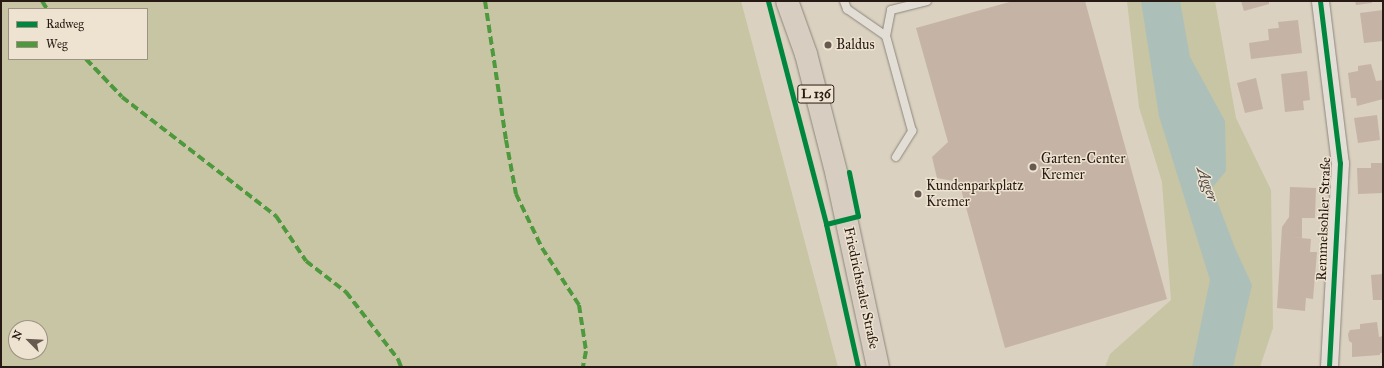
<!DOCTYPE html>
<html>
<head>
<meta charset="utf-8">
<style>
  body { margin:0 }
  #map { position:relative; width:1384px; height:368px; overflow:hidden; background:#dad1c0; font-family:"IM FELL Great Primer",serif }
  div>[style] { position:absolute }
  .green>* { inset:0; background:#c7c5a3 }
  .water>* { inset:0; background:#acbfb9 }
  .building>* { inset:0; background:#c5b3a6 }
  .roads { filter:drop-shadow(0 0 1px #8d867c) drop-shadow(0 0 1px #8d867c) }
  .lane>* { height:8px; margin:-4px; padding:0 4px; transform-origin:4px; border-radius:4px; background:#e2ded6 }
  .street>* { height:17px; margin:-8.5px; padding:0 8.5px; transform-origin:8.5px; border-radius:8.5px; background:#e2ded6 }
  .primary>* { height:22px; margin:-11px; padding:0 11px; transform-origin:11px; border-radius:11px; background:#d7cec1 }
  .quiet>* { height:4px; margin-top:-2px; transform-origin:0; background:repeating-linear-gradient(90deg,#4e993d 0 8px,transparent 0 12px) }
  .cycleway>* { height:5px; margin:-2.5px; padding:0 2.5px; transform-origin:2.5px; border-radius:2.5px; background:#00873e }
  .dots>* { width:11px; height:11px; translate:-50% -50%; box-sizing:border-box; border:2px solid #eee3d0; border-radius:50% }
  span { translate:-50% -50%; white-space:nowrap; text-align:center; line-height:1.15; -webkit-text-stroke:3px #eee3d0; paint-order:stroke }
  .shield-label span { padding:1px 3px; background:#eee3d0; border:1px solid; border-radius:3px; -webkit-text-stroke-width:0 }
  .shield-label { font-size:13px; color:#271913; font-weight:700 }
  .poi-label { font-size:14px; color:#271913 }
  .left { translate:0 -50%; text-align:left }
  .street-label { font-size:14px; color:#271913 }
  .water-label { font-size:15px; color:#494844; font-style:italic }
  .frame { position:absolute; inset:0; border:2px solid #271913; pointer-events:none }
  .legend { position:absolute; left:8px; top:8px; width:140px; height:52px; box-sizing:border-box; background:#eee3d0; border:1px solid #9e9284; margin:0; padding:5px 7px; list-style:none; font-size:12px; color:#271913 }
  .legend li { display:flex; align-items:center; gap:8px; height:20px }
  .legend b { width:20px; border:1px solid #9e9284 }
  .north { position:absolute; left:8px; top:320px; width:40px; height:40px; box-sizing:border-box; background:#eee3d0; border:1px solid #9e9284; border-radius:50%; rotate:294deg; font-size:11px; font-weight:700; line-height:16px; text-align:center; color:#271913 }
  .north::after { content:''; display:block; margin:auto; width:14px; height:18px; background:#665950; clip-path:polygon(50% 0,100% 100%,50% 72%,0 100%) }
</style>
</head>
<body>
<div id="map">
  <div class="green">
    <div style="clip-path:polygon(evenodd,1px 1px,741px 1px,838px 367px,1px 367px,1px 1px,9px 9px,147px 9px,147px 59px,9px 59px,9px 9px,1px 1px,16px 328px,40px 328px,40px 352px,16px 352px,16px 328px)"></div>
    <div style="clip-path:polygon(1127px 1px,1215px 1px,1236px 118px,1271px 190px,1273px 328px,1260px 367px,1105px 367px,1110px 354px,1171px 300px,1162px 182px,1139px 107px)"></div>
  </div>
  <div class="water">
    <div style="clip-path:polygon(1141px 1px,1180px 1px,1190px 57px,1225px 121px,1226px 171px,1212px 188px,1235px 248px,1252px 285px,1233px 367px,1192px 367px,1210px 280px,1159px 116px)"></div>
  </div>
  <div class="building">
    <div style="clip-path:polygon(1013px 1px,1085px 1px,1167px 299px,1005px 348px,959px 182px,937px 178px,932px 157px,948px 142px,916px 28px)"></div>
    <div style="clip-path:polygon(1241px 1px,1269px 1px,1269px 4px,1244px 11px)"></div>
    <div style="clip-path:polygon(1355px 1px,1372px 1px,1372px 3px,1356px 5px)"></div>
    <div style="clip-path:polygon(1383px 10px,1383px 41px,1364px 43px,1360px 13px)"></div>
    <div style="clip-path:polygon(1298px 20px,1302px 53px,1251px 59px,1249px 43px,1269px 40px,1268px 29px,1279px 28px,1278px 22px)"></div>
    <div style="clip-path:polygon(1371px 64px,1376px 81px,1383px 80px,1383px 99px,1357px 106px,1356px 98px,1351px 98px,1348px 73px,1358px 71px,1358px 66px)"></div>
    <div style="clip-path:polygon(1307px 71px,1310px 100px,1303px 101px,1304px 110px,1285px 112px,1281px 74px)"></div>
    <div style="clip-path:polygon(1256px 78px,1263px 109px,1245px 113px,1237px 83px)"></div>
    <div style="clip-path:polygon(1377px 115px,1380px 140px,1358px 143px,1354px 118px)"></div>
    <div style="clip-path:polygon(1371px 163px,1383px 163px,1383px 193px,1358px 194px,1357px 168px,1371px 168px)"></div>
    <div style="clip-path:polygon(1290px 187px,1316px 188px,1315px 218px,1302px 218px,1302px 238px,1289px 237px,1311px 239px,1310px 252px,1317px 252px,1313px 299px,1306px 298px,1305px 311px,1277px 308px,1282px 227px,1289px 217px)"></div>
    <div style="clip-path:polygon(1383px 274px,1383px 300px,1373px 300px,1371px 275px)"></div>
    <div style="clip-path:polygon(1377px 322px,1379px 337px,1383px 336px,1383px 353px,1380px 353px,1380px 355px,1352px 357px,1352px 343px,1349px 341px,1348px 334px,1350px 330px,1360px 329px,1360px 324px)"></div>
  </div>
  <div class="roads">
    <div class="lane">
      <div style="left:844px;top:1px;width:9px;rotate:69deg"></div>
      <div style="left:847px;top:9px;width:47px;rotate:34.7deg"></div>
      <div style="left:896px;top:157px;width:31px;rotate:-58deg"></div>
      <div style="left:912px;top:131px;width:98px;rotate:-105.3deg"></div>
      <div style="left:886px;top:36px;width:26px;rotate:-79deg"></div>
      <div style="left:891px;top:10px;width:37px;rotate:-14deg"></div>
    </div>
    <div class="street">
      <div style="left:1320px;top:1px;width:163px;rotate:83deg"></div>
      <div style="left:1340px;top:163px;width:204px;rotate:93.1deg"></div>
    </div>
    <div class="primary">
      <div style="left:787px;top:1px;width:56px;rotate:70.3deg"></div>
      <div style="left:806px;top:54px;width:126px;rotate:75.7deg"></div>
      <div style="left:837px;top:176px;width:195px;rotate:77.9deg"></div>
    </div>
  </div>
  <div class="quiet">
    <div style="left:42px;top:1px;width:9px;rotate:58deg"></div>
    <div style="left:485px;top:1px;width:141px;rotate:81.4deg"></div>
    <div style="left:506px;top:140px;width:55px;rotate:79.5deg"></div>
    <div style="left:516px;top:194px;width:60px;rotate:64.3deg"></div>
    <div style="left:542px;top:248px;width:68px;rotate:57deg"></div>
    <div style="left:579px;top:305px;width:47px;rotate:81.3deg"></div>
    <div style="left:586px;top:351px;width:16px;rotate:101deg"></div>
    <div style="left:86px;top:59px;width:52px;rotate:46.5deg"></div>
    <div style="left:122px;top:97px;width:195px;rotate:37.7deg"></div>
    <div style="left:276px;top:216px;width:54px;rotate:56.3deg"></div>
    <div style="left:306px;top:261px;width:51px;rotate:37.8deg"></div>
    <div style="left:346px;top:292px;width:85px;rotate:52.2deg"></div>
    <div style="left:398px;top:359px;width:9px;rotate:69deg"></div>
  </div>
  <div class="cycleway">
    <div style="left:768px;top:1px;width:230px;rotate:75.4deg"></div>
    <div style="left:826px;top:224px;width:147px;rotate:77.4deg"></div>
    <div style="left:1320px;top:1px;width:163px;rotate:83deg"></div>
    <div style="left:1340px;top:163px;width:204px;rotate:93.1deg"></div>
    <div style="left:826px;top:224px;width:33px;rotate:-14deg"></div>
    <div style="left:858px;top:216px;width:45px;rotate:-101.6deg"></div>
  </div>
  <div class="dots">
    <div style="left:828px;top:45px;background:#665950"></div>
    <div style="left:1033px;top:167px;background:#665950"></div>
    <div style="left:918px;top:194px;background:#665950"></div>
  </div>
  <div class="shield-label">
    <span style="left:816px;top:94px">L 136</span>
  </div>
  <div class="poi-label">
    <span class="left" style="left:836px;top:45px">Baldus</span>
    <span class="left" style="left:1041px;top:167px">Garten-Center<br>Kremer</span>
    <span class="left" style="left:926px;top:194px">Kundenparkplatz<br>Kremer</span>
  </div>
  <div class="street-label">
    <span style="left:1324px;top:219px;rotate:-88deg">Remmelsohler Straße</span>
    <span style="left:861px;top:288px;rotate:78deg">Friedrichstaler Straße</span>
  </div>
  <div class="water-label">
    <span style="left:1207px;top:184px;rotate:70deg">Agger</span>
  </div>
  <div class="frame"></div>
  <ul class="legend">
  <li><b style="height:5px;background:#00873e"></b>Radweg</li>
  <li><b style="height:5px;background:#4e993d"></b>Weg</li>
  </ul>
  <div class="north">N</div>
</div>
</body>
</html>
